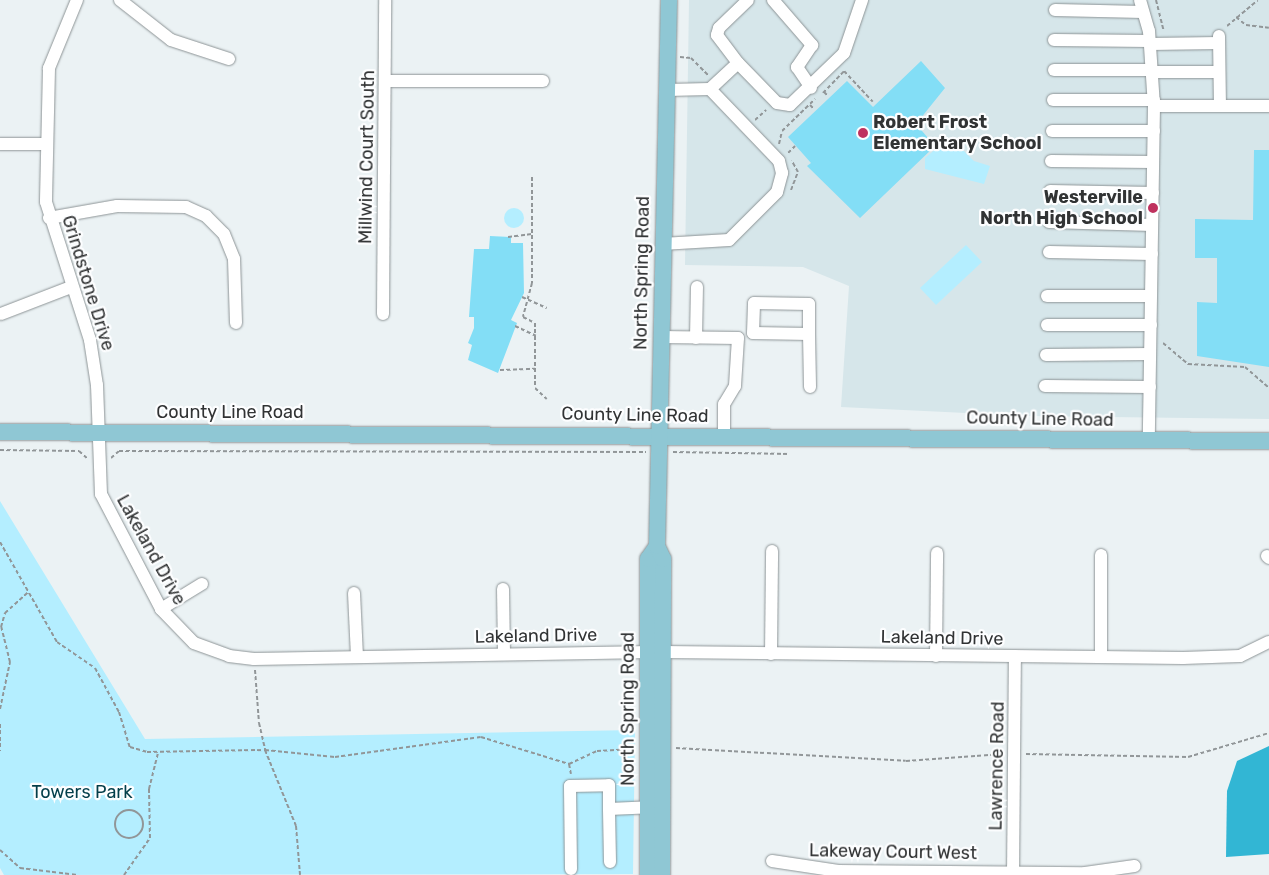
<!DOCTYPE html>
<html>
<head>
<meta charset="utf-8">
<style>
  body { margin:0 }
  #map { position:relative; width:1269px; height:875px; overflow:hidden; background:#ebf2f4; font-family:Rubik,sans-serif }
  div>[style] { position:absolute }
  .built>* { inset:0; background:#d6e6ea }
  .green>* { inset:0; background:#b4eeff }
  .round { border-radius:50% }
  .water>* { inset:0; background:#32b6d4 }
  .building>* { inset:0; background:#83def6 }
  .path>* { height:2px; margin-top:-1px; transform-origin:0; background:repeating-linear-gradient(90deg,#919698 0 4px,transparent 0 6.5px) }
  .path>.ring { margin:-1px; padding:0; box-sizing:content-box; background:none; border:2px solid #919698; border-radius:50% }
  .roads { filter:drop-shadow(0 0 1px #8d9496) drop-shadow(0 0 1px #8d9496) }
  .minor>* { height:12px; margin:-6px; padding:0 6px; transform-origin:6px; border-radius:6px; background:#fff }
  .major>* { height:16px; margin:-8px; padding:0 8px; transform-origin:8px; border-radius:8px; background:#8fc7d4 }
  .dots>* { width:14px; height:14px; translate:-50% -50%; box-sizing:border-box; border:2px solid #fdfeff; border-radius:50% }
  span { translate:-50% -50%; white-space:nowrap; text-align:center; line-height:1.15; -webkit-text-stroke:4.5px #fdfeff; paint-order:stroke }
  .poi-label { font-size:18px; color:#313334; font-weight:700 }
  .left { translate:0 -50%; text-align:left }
  .right { translate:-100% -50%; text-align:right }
  .street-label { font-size:18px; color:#313334 }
  .park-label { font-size:18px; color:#033f4b }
</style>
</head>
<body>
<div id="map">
  <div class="built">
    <div style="clip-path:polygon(689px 0,1269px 0,1269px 419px,1030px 416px,841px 407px,849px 286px,803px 267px,685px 265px)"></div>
  </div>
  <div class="green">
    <div style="clip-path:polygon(938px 147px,964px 151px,974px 161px,990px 166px,984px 184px,925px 169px,925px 158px)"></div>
    <div class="round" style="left:504px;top:208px;width:20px;height:20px"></div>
    <div style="clip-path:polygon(966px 245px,982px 262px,936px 305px,920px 288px)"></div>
    <div style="clip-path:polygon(0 501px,145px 739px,635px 730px,633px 874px,4px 875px,0 868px)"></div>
  </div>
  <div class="water">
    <div style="clip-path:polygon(1269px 746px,1269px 854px,1226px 857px,1227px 791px,1237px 761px)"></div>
  </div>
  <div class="building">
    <div style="clip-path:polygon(921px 61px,945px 88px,916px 124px,935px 146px,860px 218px,807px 166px,811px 163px,788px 137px,847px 81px,873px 107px)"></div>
    <div style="clip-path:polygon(1254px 150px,1269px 150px,1269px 367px,1197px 356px,1197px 302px,1217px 303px,1217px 258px,1195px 258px,1195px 219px,1253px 220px)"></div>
    <div style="clip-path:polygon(490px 236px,511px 237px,511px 243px,523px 243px,524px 293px,511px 320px,517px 323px,498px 373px,468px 360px,472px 345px,468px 343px,474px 328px,474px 317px,469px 317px,474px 249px,489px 249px)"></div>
  </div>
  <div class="path">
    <div style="left:1156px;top:0;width:32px;rotate:76deg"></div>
    <div style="left:1236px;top:17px;width:13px;rotate:39deg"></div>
    <div style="left:1246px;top:25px;width:23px;rotate:7deg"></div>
    <div style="left:1227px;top:26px;width:40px;rotate:-40deg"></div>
    <div style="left:680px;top:57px;width:11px;rotate:5deg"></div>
    <div style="left:691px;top:58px;width:24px;rotate:45deg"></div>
    <div style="left:844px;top:71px;width:42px;rotate:46.9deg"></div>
    <div style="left:824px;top:92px;width:6px;rotate:45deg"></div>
    <div style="left:823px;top:93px;width:30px;rotate:-46deg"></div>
    <div style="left:810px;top:105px;width:6px;rotate:45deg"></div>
    <div style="left:755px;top:120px;width:15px;rotate:-42deg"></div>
    <div style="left:779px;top:144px;width:13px;rotate:-77deg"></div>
    <div style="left:782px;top:131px;width:46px;rotate:-44.1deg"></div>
    <div style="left:788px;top:153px;width:10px;rotate:-45deg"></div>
    <div style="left:532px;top:177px;width:106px;rotate:90deg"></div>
    <div style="left:532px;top:283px;width:35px;rotate:105deg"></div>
    <div style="left:523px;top:317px;width:13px;rotate:27deg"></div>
    <div style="left:535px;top:323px;width:65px;rotate:90deg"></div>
    <div style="left:535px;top:388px;width:16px;rotate:43deg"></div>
    <div style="left:791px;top:190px;width:19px;rotate:-69deg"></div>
    <div style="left:798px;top:172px;width:13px;rotate:-119deg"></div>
    <div style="left:508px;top:237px;width:24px;rotate:-7deg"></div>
    <div style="left:522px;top:297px;width:27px;rotate:24deg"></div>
    <div style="left:515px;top:326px;width:23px;rotate:25deg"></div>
    <div style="left:1163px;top:343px;width:33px;rotate:40deg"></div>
    <div style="left:1188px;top:364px;width:57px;rotate:3deg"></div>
    <div style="left:1245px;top:367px;width:32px;rotate:41deg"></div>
    <div style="left:500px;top:370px;width:35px;rotate:-2deg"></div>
    <div style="left:0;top:450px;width:79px;rotate:0.7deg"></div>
    <div style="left:79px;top:451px;width:12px;rotate:42deg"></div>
    <div style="left:673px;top:452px;width:117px;rotate:1deg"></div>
    <div style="left:111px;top:458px;width:11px;rotate:-41deg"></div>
    <div style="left:119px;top:451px;width:527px;rotate:0.11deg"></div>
    <div style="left:0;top:542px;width:115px;rotate:60.3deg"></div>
    <div style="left:57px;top:642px;width:46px;rotate:34.4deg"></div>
    <div style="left:95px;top:668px;width:50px;rotate:61.4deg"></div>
    <div style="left:119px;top:712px;width:37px;rotate:73deg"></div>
    <div style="left:130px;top:747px;width:18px;rotate:16deg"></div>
    <div style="left:147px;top:752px;width:118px;rotate:-1deg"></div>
    <div style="left:265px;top:750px;width:70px;rotate:5.7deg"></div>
    <div style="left:335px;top:757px;width:147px;rotate:-7.8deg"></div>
    <div style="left:481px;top:737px;width:92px;rotate:17.1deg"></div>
    <div style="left:569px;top:764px;width:31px;rotate:-25deg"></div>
    <div style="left:597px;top:751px;width:37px;rotate:-3deg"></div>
    <div style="left:255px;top:670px;width:53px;rotate:85.7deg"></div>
    <div style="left:259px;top:723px;width:28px;rotate:77deg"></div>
    <div style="left:265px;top:750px;width:82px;rotate:67.8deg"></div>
    <div style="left:296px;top:826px;width:49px;rotate:85.3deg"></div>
    <div style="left:0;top:709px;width:48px;rotate:-78deg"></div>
    <div style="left:10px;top:662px;width:36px;rotate:-104deg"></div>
    <div style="left:1px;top:627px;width:15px;rotate:-74deg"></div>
    <div style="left:5px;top:613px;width:31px;rotate:-42deg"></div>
    <div style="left:0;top:724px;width:27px;rotate:90deg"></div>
    <div style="left:676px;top:748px;width:230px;rotate:3.2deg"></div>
    <div style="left:906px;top:761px;width:97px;rotate:-4.1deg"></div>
    <div style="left:1026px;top:754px;width:162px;rotate:1.1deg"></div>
    <div style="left:1188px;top:757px;width:84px;rotate:-16.5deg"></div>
    <div style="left:569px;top:764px;width:10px;rotate:79deg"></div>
    <div class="ring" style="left:115px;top:810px;width:26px;height:26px"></div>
    <div style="left:0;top:850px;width:27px;rotate:42deg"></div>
    <div style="left:20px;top:868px;width:58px;rotate:6.9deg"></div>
    <div style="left:124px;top:875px;width:45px;rotate:-54.9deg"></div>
    <div style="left:150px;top:838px;width:49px;rotate:-91.2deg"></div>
    <div style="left:149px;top:789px;width:37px;rotate:-76deg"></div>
  </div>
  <div class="roads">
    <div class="minor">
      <div style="left:77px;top:0;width:74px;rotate:112.4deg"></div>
      <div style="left:49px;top:68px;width:134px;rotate:91.3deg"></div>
      <div style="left:46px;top:202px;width:145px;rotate:72.3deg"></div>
      <div style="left:90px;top:340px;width:46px;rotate:81.2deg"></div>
      <div style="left:97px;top:385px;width:109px;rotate:87.9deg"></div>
      <div style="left:101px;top:494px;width:130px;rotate:62.4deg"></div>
      <div style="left:161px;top:609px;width:47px;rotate:45.9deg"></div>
      <div style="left:194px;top:643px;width:37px;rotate:20deg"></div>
      <div style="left:229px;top:656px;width:25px;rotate:7deg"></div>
      <div style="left:254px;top:659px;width:410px;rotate:-1deg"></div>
      <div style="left:664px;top:652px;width:519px;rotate:0.66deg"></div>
      <div style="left:1183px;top:658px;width:57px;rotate:-2deg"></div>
      <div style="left:1240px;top:656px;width:32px;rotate:-26deg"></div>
      <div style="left:120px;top:0;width:65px;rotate:38.1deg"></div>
      <div style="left:171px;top:40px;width:61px;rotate:18.1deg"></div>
      <div style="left:773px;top:0;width:60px;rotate:49.1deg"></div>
      <div style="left:812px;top:45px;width:27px;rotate:124deg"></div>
      <div style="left:797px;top:67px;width:25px;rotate:56deg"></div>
      <div style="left:1140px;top:0;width:32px;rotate:74deg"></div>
      <div style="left:1149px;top:31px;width:75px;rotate:86.2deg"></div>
      <div style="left:1154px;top:106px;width:334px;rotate:90.9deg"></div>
      <div style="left:1055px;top:10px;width:88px;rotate:1.3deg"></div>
      <div style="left:1219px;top:36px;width:69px;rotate:89.2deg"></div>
      <div style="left:1054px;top:40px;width:96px;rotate:0.6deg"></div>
      <div style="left:1150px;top:44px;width:69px;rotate:-0.8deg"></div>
      <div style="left:738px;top:63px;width:35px;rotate:-127deg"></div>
      <div style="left:717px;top:35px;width:7px;rotate:-74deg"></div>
      <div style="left:719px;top:28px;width:40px;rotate:-44deg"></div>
      <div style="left:1054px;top:70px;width:98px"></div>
      <div style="left:1152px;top:72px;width:67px"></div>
      <div style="left:385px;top:81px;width:158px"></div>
      <div style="left:710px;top:89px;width:38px;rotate:-43deg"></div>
      <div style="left:738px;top:63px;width:56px;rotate:45.7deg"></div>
      <div style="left:777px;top:103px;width:13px;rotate:9deg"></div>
      <div style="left:790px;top:105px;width:75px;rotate:-43.9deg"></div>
      <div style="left:844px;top:53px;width:56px;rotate:-71.2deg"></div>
      <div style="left:1053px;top:100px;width:101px"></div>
      <div style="left:1154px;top:106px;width:115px"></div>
      <div style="left:1052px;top:131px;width:102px"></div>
      <div style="left:0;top:144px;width:44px"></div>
      <div style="left:1051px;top:161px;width:102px;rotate:0.6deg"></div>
      <div style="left:1050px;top:191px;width:103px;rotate:1.1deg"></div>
      <div style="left:49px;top:218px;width:69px;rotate:-10deg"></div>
      <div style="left:117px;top:206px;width:69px;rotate:0.8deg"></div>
      <div style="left:186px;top:207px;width:22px;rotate:24deg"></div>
      <div style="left:206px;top:216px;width:25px;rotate:45deg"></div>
      <div style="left:224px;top:234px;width:27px;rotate:68deg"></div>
      <div style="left:234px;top:259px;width:64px;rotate:88.2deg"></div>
      <div style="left:1049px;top:222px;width:103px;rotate:1.7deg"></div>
      <div style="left:662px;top:244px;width:67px;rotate:-3.4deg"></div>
      <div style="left:729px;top:240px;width:68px;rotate:-45deg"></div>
      <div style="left:777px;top:192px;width:20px;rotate:-75deg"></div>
      <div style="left:782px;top:173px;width:12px;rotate:-104deg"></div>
      <div style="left:779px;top:161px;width:100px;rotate:-133.8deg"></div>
      <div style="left:710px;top:89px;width:43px;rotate:178.7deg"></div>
      <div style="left:1049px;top:252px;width:103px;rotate:1.1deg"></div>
      <div style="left:1047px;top:296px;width:104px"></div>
      <div style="left:1px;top:314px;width:75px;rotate:-21.1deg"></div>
      <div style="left:383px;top:314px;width:314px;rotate:-89.6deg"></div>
      <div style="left:1047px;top:325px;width:104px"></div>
      <div style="left:809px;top:334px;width:56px;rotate:-179deg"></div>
      <div style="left:753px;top:333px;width:30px;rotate:-88deg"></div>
      <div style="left:754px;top:303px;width:55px;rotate:1deg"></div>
      <div style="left:809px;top:304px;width:30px;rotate:90deg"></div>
      <div style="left:809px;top:334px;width:53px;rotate:88.9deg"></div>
      <div style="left:661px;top:337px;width:77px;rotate:0.7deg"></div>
      <div style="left:738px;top:338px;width:48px;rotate:93.6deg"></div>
      <div style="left:735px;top:386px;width:21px;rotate:121deg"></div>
      <div style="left:724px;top:404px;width:32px;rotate:90deg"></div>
      <div style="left:696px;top:338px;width:51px;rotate:-88.9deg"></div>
      <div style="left:1046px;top:355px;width:104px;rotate:-0.6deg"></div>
      <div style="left:1045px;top:386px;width:105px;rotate:0.5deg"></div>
      <div style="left:1267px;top:556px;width:3px;rotate:45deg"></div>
      <div style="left:503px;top:589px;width:65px;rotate:89.1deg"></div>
      <div style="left:354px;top:593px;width:63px;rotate:87.3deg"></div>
      <div style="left:161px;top:609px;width:48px;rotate:-31.4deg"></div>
      <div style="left:771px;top:654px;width:103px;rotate:-89.4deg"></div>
      <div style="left:936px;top:656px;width:103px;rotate:-89.4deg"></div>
      <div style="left:1101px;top:657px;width:102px;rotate:-90deg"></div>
      <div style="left:772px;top:861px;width:67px;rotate:8.6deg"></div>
      <div style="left:838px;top:871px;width:247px;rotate:0.5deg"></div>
      <div style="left:1085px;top:873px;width:50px;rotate:-8deg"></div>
      <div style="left:610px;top:862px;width:53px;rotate:-91.1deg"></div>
      <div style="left:609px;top:809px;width:46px;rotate:-2.5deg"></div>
      <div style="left:571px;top:869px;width:83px;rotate:-90.7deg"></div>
      <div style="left:570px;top:786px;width:39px;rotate:-1deg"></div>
      <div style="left:609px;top:785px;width:24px;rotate:90deg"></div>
      <div style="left:1013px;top:875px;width:219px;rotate:-89.5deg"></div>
    </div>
    <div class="major">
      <div style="left:0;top:432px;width:1269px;rotate:0.41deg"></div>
      <div style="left:648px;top:875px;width:316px;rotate:-90deg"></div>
      <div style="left:648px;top:559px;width:16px;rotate:-55deg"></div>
      <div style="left:662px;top:875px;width:316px;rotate:-89.8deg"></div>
      <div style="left:663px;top:559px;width:14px;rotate:-115deg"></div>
      <div style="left:657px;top:546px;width:546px;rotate:-88.74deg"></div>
    </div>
  </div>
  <div class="dots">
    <div style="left:863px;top:133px;background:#bf315e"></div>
    <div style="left:1153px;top:208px;background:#bf315e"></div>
  </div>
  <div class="poi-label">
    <span class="left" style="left:873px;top:133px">Robert Frost<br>Elementary School</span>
    <span class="right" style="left:1143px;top:208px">Westerville<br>North High School</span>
  </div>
  <div class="street-label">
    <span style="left:367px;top:157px;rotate:-89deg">Millwind Court South</span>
    <span style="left:642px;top:273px;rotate:-89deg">North Spring Road</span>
    <span style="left:88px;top:283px;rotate:73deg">Grindstone Drive</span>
    <span style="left:230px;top:412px">County Line Road</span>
    <span style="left:635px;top:415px;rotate:1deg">County Line Road</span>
    <span style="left:1040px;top:419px;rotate:1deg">County Line Road</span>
    <span style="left:151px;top:550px;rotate:61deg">Lakeland Drive</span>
    <span style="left:536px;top:636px;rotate:-1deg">Lakeland Drive</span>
    <span style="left:942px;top:638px;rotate:1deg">Lakeland Drive</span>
    <span style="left:628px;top:709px;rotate:-90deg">North Spring Road</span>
    <span style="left:997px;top:766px;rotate:-89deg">Lawrence Road</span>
    <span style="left:893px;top:852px;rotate:1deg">Lakeway Court West</span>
  </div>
  <div class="park-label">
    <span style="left:82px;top:792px">Towers Park</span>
  </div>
</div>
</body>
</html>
